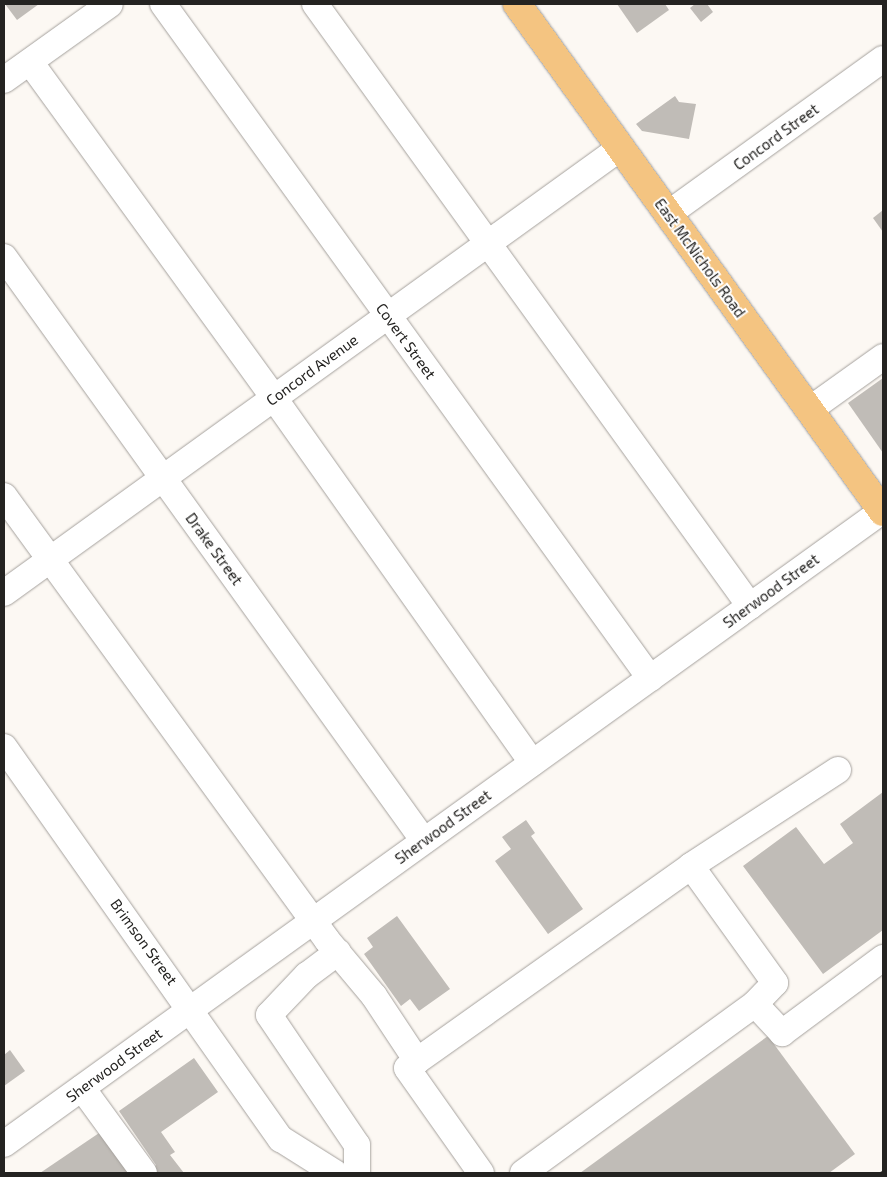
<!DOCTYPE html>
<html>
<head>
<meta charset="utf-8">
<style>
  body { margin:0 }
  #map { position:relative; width:887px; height:1177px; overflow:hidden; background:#fcf8f3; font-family:"Exo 2",sans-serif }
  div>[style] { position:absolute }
  .building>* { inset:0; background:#c0bcb7 }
  .roads { filter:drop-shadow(0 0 1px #a5a19d) drop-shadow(0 0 1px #a5a19d) }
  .minor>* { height:26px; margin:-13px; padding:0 13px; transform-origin:13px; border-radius:13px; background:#fff }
  .major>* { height:28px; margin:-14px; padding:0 14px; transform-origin:14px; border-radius:14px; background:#f4c481 }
  .rail>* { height:4px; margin-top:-2px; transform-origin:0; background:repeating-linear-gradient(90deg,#504f4c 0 9px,transparent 0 18px) }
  span { translate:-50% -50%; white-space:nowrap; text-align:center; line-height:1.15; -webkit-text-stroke:4px #fff; paint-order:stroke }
  .street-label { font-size:15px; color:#242321 }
  .frame { position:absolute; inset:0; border:5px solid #242321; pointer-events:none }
</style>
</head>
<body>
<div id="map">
  <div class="building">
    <div style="clip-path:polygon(5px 4px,39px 4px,17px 20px)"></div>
    <div style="clip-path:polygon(617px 4px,665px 4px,669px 10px,637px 33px)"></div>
    <div style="clip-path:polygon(695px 4px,707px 4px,713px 12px,701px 22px,690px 8px)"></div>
    <div style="clip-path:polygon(675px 96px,679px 102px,696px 104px,689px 139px,642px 131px,636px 124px)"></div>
    <div style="clip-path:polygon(883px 210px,883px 232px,873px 218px)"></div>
    <div style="clip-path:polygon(883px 378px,883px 453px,848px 403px)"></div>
    <div style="clip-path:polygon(883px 792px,883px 930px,823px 974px,743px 866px,796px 827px,824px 864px,853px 843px,840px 824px)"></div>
    <div style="clip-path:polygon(526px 820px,535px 833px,531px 836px,583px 909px,548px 934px,495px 861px,511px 849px,502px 837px)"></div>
    <div style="clip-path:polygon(397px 916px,450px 989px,419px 1011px,410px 999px,401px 1006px,364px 954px,373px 947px,367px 938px)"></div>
    <div style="clip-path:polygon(768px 1036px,855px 1154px,829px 1173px,580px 1173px)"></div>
    <div style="clip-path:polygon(10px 1050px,25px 1071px,4px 1086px,4px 1055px)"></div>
    <div style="clip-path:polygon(194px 1058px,218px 1092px,161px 1132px,175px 1152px,170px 1155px,184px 1173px,157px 1173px,153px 1168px,156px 1165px,119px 1111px)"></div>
    <div style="clip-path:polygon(105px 1129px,136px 1173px,40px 1173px)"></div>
  </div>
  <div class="roads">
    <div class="minor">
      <div style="left:163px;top:4px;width:832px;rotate:54.15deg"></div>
      <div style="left:315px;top:4px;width:743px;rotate:54.15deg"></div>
      <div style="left:30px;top:62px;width:415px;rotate:54deg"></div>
      <div style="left:274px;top:398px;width:447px;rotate:54.7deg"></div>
      <div style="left:4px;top:80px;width:130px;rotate:-35.6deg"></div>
      <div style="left:668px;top:214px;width:265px;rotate:-35.8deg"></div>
      <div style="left:4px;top:257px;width:719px;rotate:54.28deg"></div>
      <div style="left:809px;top:410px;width:91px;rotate:-35.6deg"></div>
      <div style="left:4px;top:496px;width:549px;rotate:53.96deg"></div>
      <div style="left:327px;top:940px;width:73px;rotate:50deg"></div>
      <div style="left:374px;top:996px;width:78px;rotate:56.5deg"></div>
      <div style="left:4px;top:593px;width:760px;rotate:-35.84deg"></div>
      <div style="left:4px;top:747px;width:480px;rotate:54.8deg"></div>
      <div style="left:281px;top:1139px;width:64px;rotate:32.2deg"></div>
      <div style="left:838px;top:770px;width:176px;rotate:146.9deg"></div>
      <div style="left:691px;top:866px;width:144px;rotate:54.3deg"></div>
      <div style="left:775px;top:983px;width:29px;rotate:134deg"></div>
      <div style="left:755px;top:1004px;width:40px;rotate:47deg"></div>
      <div style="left:782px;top:1033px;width:126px;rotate:-36.6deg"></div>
      <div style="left:338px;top:952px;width:39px;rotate:143deg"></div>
      <div style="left:307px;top:975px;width:55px;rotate:133.5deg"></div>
      <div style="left:269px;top:1015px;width:157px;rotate:55.9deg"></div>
      <div style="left:357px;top:1145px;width:28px;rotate:90deg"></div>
      <div style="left:82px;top:1088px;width:105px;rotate:53.9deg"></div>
      <div style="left:4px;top:1144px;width:1082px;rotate:-35.79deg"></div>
      <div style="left:481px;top:1173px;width:128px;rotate:-125.2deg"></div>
      <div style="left:407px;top:1068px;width:349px;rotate:-35.4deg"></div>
      <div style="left:523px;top:1173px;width:287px;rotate:-36.1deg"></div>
    </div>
    <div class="major">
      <div style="left:517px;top:4px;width:626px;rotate:54.23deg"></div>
    </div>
  </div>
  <div class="rail">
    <div style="left:882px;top:1173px;width:1px;rotate:-45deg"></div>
  </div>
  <div class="street-label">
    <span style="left:776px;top:137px;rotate:-36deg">Concord Street</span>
    <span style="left:700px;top:258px;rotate:54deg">East McNichols Road</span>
    <span style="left:406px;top:341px;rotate:54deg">Covert Street</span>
    <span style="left:312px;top:370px;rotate:-36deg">Concord Avenue</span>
    <span style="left:214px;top:549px;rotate:54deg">Drake Street</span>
    <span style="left:771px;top:591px;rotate:-36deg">Sherwood Street</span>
    <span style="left:443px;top:827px;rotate:-36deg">Sherwood Street</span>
    <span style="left:144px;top:942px;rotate:54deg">Brimson Street</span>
    <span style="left:114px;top:1065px;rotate:-36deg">Sherwood Street</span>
  </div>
  <div class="frame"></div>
</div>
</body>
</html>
